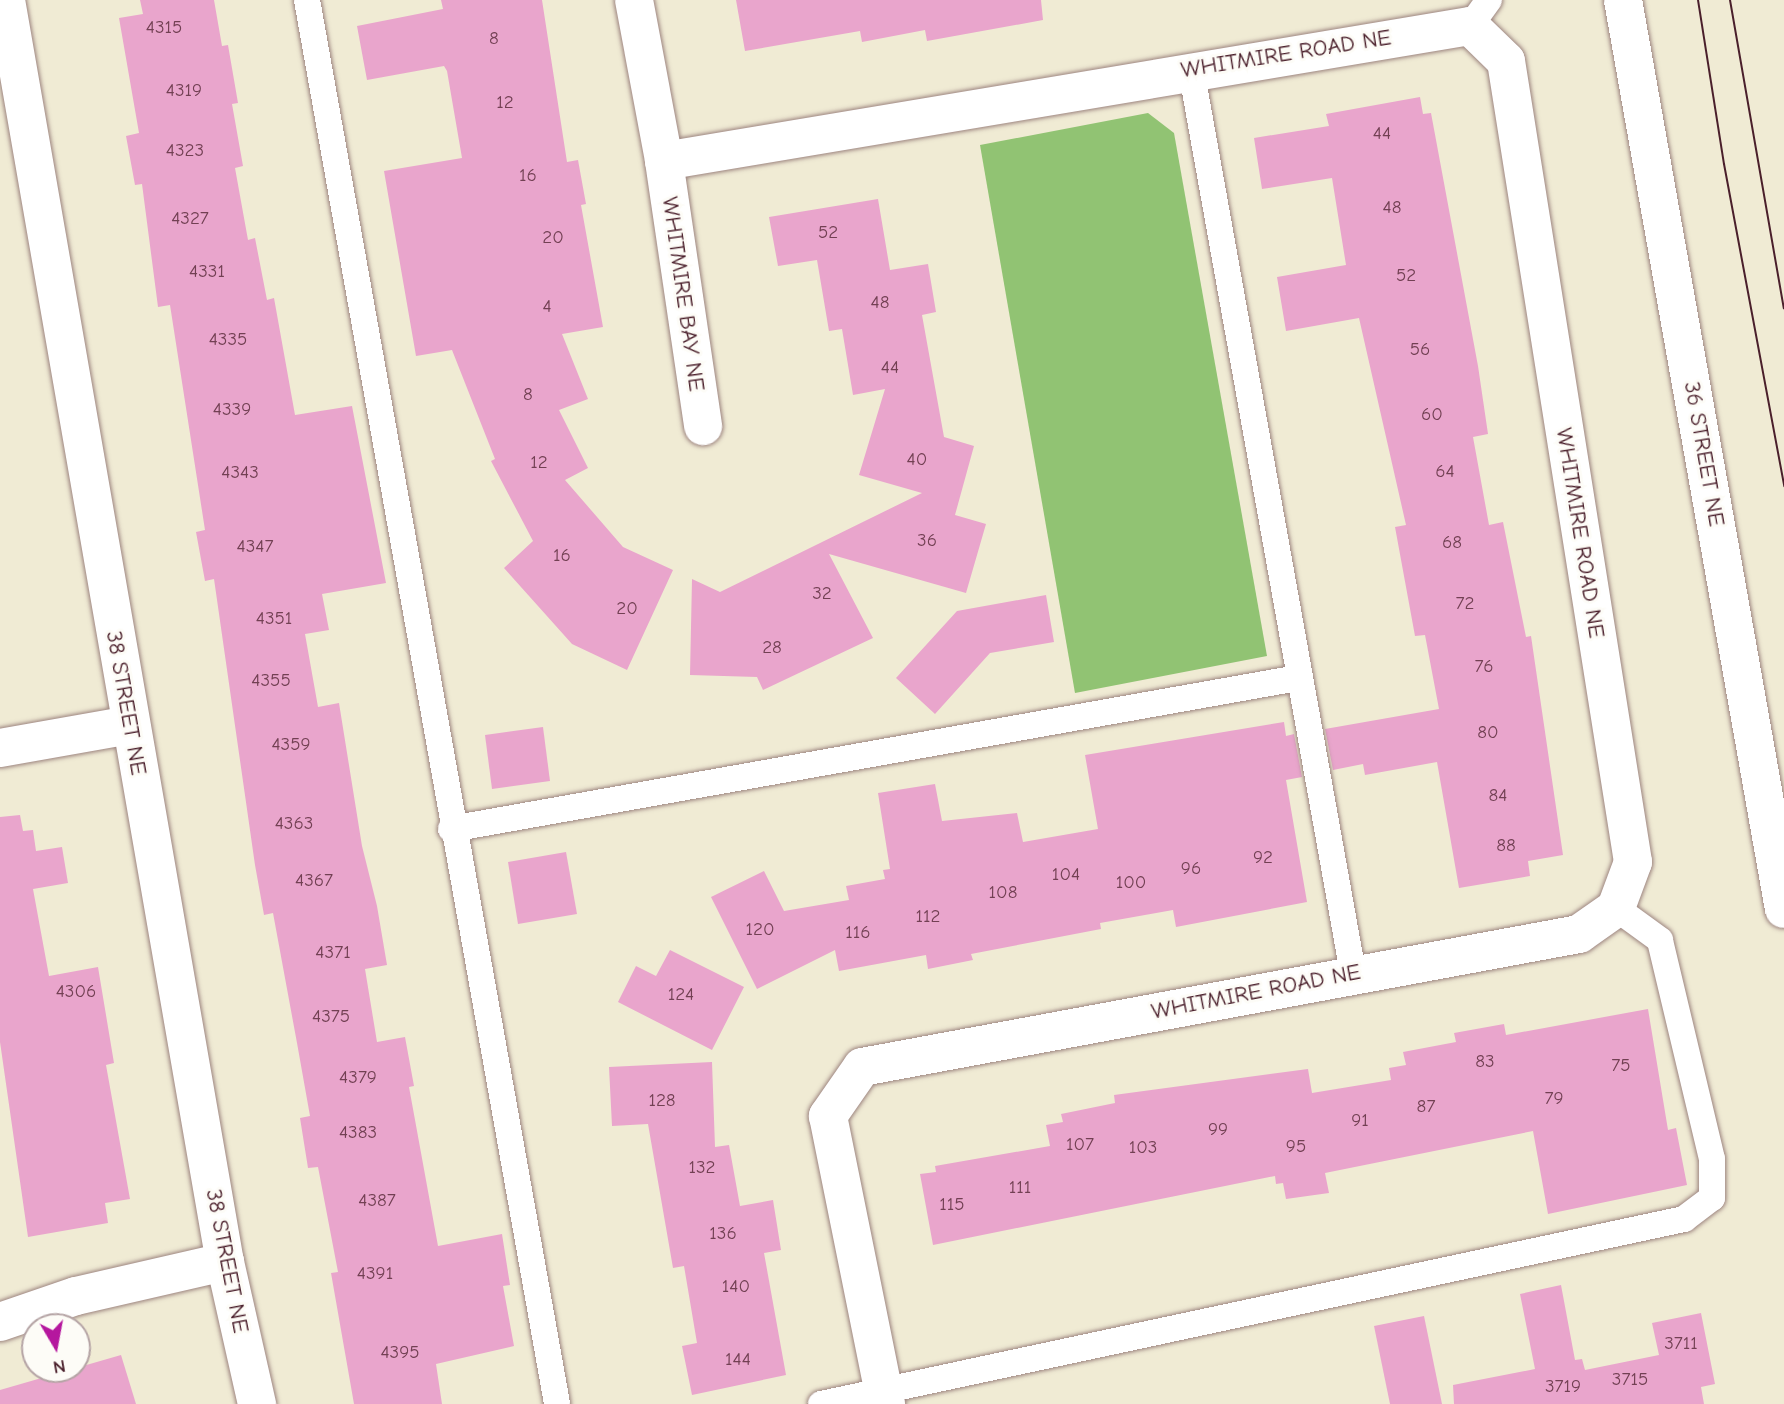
<!DOCTYPE html>
<html>
<head>
<meta charset="utf-8">
<style>
  body { margin:0 }
  #map { position:relative; width:1784px; height:1404px; overflow:hidden; background:#f0ebd4; font-family:"Comic Neue",sans-serif }
  div>[style] { position:absolute }
  .green>* { inset:0; background:#91c373 }
  .building>* { inset:0; background:#e9a5cc }
  .roads { filter:drop-shadow(0 0 2px #9d8580) drop-shadow(0 0 2px #9d8580) }
  .lane>* { height:26px; margin:-13px; padding:0 13px; transform-origin:13px; border-radius:13px; background:#fff }
  .street>* { height:38px; margin:-19px; padding:0 19px; transform-origin:19px; border-radius:19px; background:#fff }
  .secondary>* { height:38px; margin:-19px; padding:0 19px; transform-origin:19px; border-radius:19px; background:#fff }
  .tram>* { height:2px; margin:-1px; padding:0 1px; transform-origin:1px; border-radius:1px; background:#4a1f2b }
  span { translate:-50% -50%; white-space:nowrap; text-align:center; line-height:1.15; -webkit-text-stroke:6px #fdfcf7; paint-order:stroke }
  .number-label { font-size:19px; color:#724053 }
  .number-label span { -webkit-text-stroke-width:0 }
  .street-label { font-size:23px; color:#4a1f2b }
  .north { position:absolute; left:21px; top:1313px; width:70px; height:70px; box-sizing:border-box; background:#fdfcf7; border:2px solid #b5a4a5; border-radius:50%; rotate:170deg; font-size:19px; font-weight:700; line-height:28px; text-align:center; color:#4a1f2b }
  .north::after { content:''; display:block; margin:auto; width:24px; height:32px; background:#b5179e; clip-path:polygon(50% 0,100% 100%,50% 72%,0 100%) }
</style>
</head>
<body>
<div id="map">
  <div class="green">
    <div style="clip-path:polygon(1148px 113px,1174px 133px,1267px 656px,1075px 693px,980px 145px)"></div>
  </div>
  <div class="building">
    <div style="clip-path:polygon(140px 0,214px 0,222px 46px,228px 45px,238px 103px,232px 104px,243px 166px,235px 168px,248px 240px,255px 238px,267px 300px,274px 298px,295px 415px,352px 406px,386px 583px,322px 594px,329px 630px,305px 634px,318px 707px,339px 703px,362px 846px,377px 906px,387px 965px,365px 969px,377px 1042px,405px 1037px,414px 1086px,409px 1087px,438px 1246px,502px 1234px,510px 1285px,503px 1286px,514px 1346px,436px 1364px,442px 1404px,354px 1404px,331px 1273px,338px 1272px,318px 1167px,308px 1168px,300px 1118px,310px 1116px,297px 1043px,273px 913px,264px 915px,255px 865px,214px 579px,205px 581px,196px 532px,205px 530px,170px 305px,158px 307px,142px 184px,135px 185px,126px 136px,139px 133px,119px 18px,143px 14px)"></div>
    <div style="clip-path:polygon(441px 0,542px 0,567px 162px,578px 160px,586px 204px,581px 205px,603px 327px,562px 334px,588px 399px,559px 410px,588px 468px,565px 480px,623px 547px,673px 570px,627px 670px,572px 644px,504px 568px,533px 541px,491px 461px,495px 459px,452px 350px,416px 356px,384px 171px,462px 158px,447px 71px,444px 66px,367px 80px,357px 26px,443px 9px)"></div>
    <div style="clip-path:polygon(736px 0,1041px 0,1043px 20px,927px 41px,925px 30px,862px 42px,860px 31px,745px 51px)"></div>
    <div style="clip-path:polygon(1420px 97px,1423px 114px,1431px 113px,1478px 366px,1488px 434px,1473px 437px,1489px 525px,1503px 522px,1526px 637px,1531px 636px,1563px 855px,1528px 861px,1530px 876px,1459px 888px,1437px 762px,1365px 775px,1363px 764px,1333px 770px,1325px 729px,1439px 709px,1425px 635px,1415px 636px,1395px 527px,1406px 525px,1359px 318px,1286px 331px,1277px 277px,1346px 265px,1332px 178px,1262px 189px,1254px 138px,1329px 126px,1326px 114px)"></div>
    <div style="clip-path:polygon(878px 199px,890px 270px,928px 264px,936px 312px,922px 315px,944px 437px,974px 446px,955px 515px,986px 524px,966px 593px,829px 554px,873px 638px,763px 690px,757px 677px,690px 675px,692px 579px,720px 592px,922px 493px,859px 475px,885px 389px,853px 395px,842px 329px,829px 331px,817px 260px,778px 266px,769px 217px)"></div>
    <div style="clip-path:polygon(1046px 595px,1054px 642px,990px 653px,935px 714px,896px 678px,957px 611px)"></div>
    <div style="clip-path:polygon(1284px 722px,1286px 736px,1294px 734px,1302px 777px,1286px 780px,1307px 902px,1176px 927px,1173px 910px,1100px 923px,1101px 929px,971px 954px,973px 960px,928px 969px,926px 955px,839px 971px,835px 950px,757px 989px,711px 897px,764px 871px,784px 911px,849px 900px,846px 886px,885px 879px,883px 870px,890px 869px,878px 793px,935px 784px,942px 821px,1017px 813px,1023px 842px,1098px 829px,1085px 755px)"></div>
    <div style="clip-path:polygon(543px 727px,550px 781px,492px 789px,485px 735px)"></div>
    <div style="clip-path:polygon(20px 815px,23px 831px,33px 830px,36px 851px,62px 847px,68px 883px,33px 889px,49px 976px,98px 967px,114px 1063px,106px 1065px,130px 1199px,105px 1203px,108px 1223px,28px 1237px,0 1042px,0 817px)"></div>
    <div style="clip-path:polygon(566px 852px,577px 914px,518px 924px,508px 862px)"></div>
    <div style="clip-path:polygon(670px 950px,744px 987px,712px 1050px,618px 1002px,636px 966px,656px 976px)"></div>
    <div style="clip-path:polygon(1648px 1009px,1668px 1130px,1676px 1128px,1687px 1185px,1548px 1214px,1533px 1131px,1325px 1173px,1329px 1193px,1286px 1199px,1283px 1183px,1276px 1184px,1275px 1176px,933px 1245px,920px 1174px,936px 1172px,935px 1166px,1050px 1146px,1046px 1125px,1063px 1122px,1061px 1114px,1115px 1103px,1114px 1095px,1308px 1069px,1312px 1093px,1391px 1080px,1389px 1068px,1406px 1065px,1403px 1052px,1456px 1042px,1454px 1033px,1504px 1024px,1506px 1035px)"></div>
    <div style="clip-path:polygon(712px 1062px,715px 1147px,729px 1145px,740px 1206px,773px 1200px,781px 1250px,764px 1253px,786px 1375px,692px 1395px,682px 1346px,697px 1343px,684px 1266px,673px 1268px,648px 1124px,612px 1126px,609px 1067px)"></div>
    <div style="clip-path:polygon(1561px 1285px,1575px 1360px,1582px 1359px,1585px 1370px,1659px 1355px,1652px 1323px,1701px 1313px,1715px 1384px,1701px 1387px,1704px 1404px,1454px 1404px,1453px 1385px,1535px 1369px,1520px 1294px)"></div>
    <div style="clip-path:polygon(1424px 1316px,1442px 1404px,1390px 1404px,1374px 1326px)"></div>
    <div style="clip-path:polygon(121px 1355px,136px 1404px,0 1404px,0 1390px)"></div>
  </div>
  <div class="roads">
    <div class="lane">
      <div style="left:307px;top:0;width:1426px;rotate:79.9deg"></div>
      <div style="left:1470px;top:26px;width:32px;rotate:-54deg"></div>
      <div style="left:1191px;top:69px;width:918px;rotate:79.84deg"></div>
      <div style="left:451px;top:829px;width:860px;rotate:-10.11deg"></div>
      <div style="left:821px;top:1404px;width:883px;rotate:-12.1deg"></div>
      <div style="left:1684px;top:1219px;width:35px;rotate:-37deg"></div>
      <div style="left:1712px;top:1198px;width:39px;rotate:-90deg"></div>
      <div style="left:1712px;top:1159px;width:225px;rotate:-103.4deg"></div>
      <div style="left:1660px;top:940px;width:54px;rotate:-144deg"></div>
    </div>
    <div class="street">
      <div style="left:6px;top:0;width:1281px;rotate:80.16deg"></div>
      <div style="left:225px;top:1262px;width:146px;rotate:77.3deg"></div>
      <div style="left:634px;top:0;width:164px;rotate:79.4deg"></div>
      <div style="left:664px;top:161px;width:268px;rotate:81.6deg"></div>
      <div style="left:664px;top:161px;width:817px;rotate:-9.51deg"></div>
      <div style="left:1470px;top:26px;width:50px;rotate:44.2deg"></div>
      <div style="left:1506px;top:61px;width:811px;rotate:80.99deg"></div>
      <div style="left:1633px;top:862px;width:49px;rotate:110.3deg"></div>
      <div style="left:1616px;top:908px;width:45px;rotate:144.9deg"></div>
      <div style="left:1579px;top:934px;width:729px;rotate:169.49deg"></div>
      <div style="left:862px;top:1067px;width:60px;rotate:124.8deg"></div>
      <div style="left:828px;top:1116px;width:294px;rotate:78.6deg"></div>
      <div style="left:0;top:748px;width:132px;rotate:-10deg"></div>
      <div style="left:0;top:1322px;width:80px;rotate:-18.9deg"></div>
      <div style="left:76px;top:1296px;width:153px;rotate:-12.9deg"></div>
    </div>
    <div class="secondary">
      <div style="left:1623px;top:0;width:923px;rotate:79.96deg"></div>
    </div>
  </div>
  <div class="tram">
    <div style="left:1698px;top:0;width:166px;rotate:81deg"></div>
    <div style="left:1724px;top:164px;width:328px;rotate:79.4deg"></div>
    <div style="left:1730px;top:0;width:313px;rotate:80.1deg"></div>
  </div>
  <div class="number-label">
    <span style="left:164px;top:28px">4315</span>
    <span style="left:494px;top:39px">8</span>
    <span style="left:184px;top:91px">4319</span>
    <span style="left:505px;top:103px">12</span>
    <span style="left:1382px;top:134px">44</span>
    <span style="left:185px;top:151px">4323</span>
    <span style="left:528px;top:176px">16</span>
    <span style="left:1392px;top:208px">48</span>
    <span style="left:190px;top:219px">4327</span>
    <span style="left:828px;top:233px">52</span>
    <span style="left:553px;top:238px">20</span>
    <span style="left:207px;top:272px">4331</span>
    <span style="left:1406px;top:276px">52</span>
    <span style="left:880px;top:303px">48</span>
    <span style="left:547px;top:307px">4</span>
    <span style="left:228px;top:340px">4335</span>
    <span style="left:1420px;top:350px">56</span>
    <span style="left:890px;top:368px">44</span>
    <span style="left:528px;top:395px">8</span>
    <span style="left:232px;top:410px">4339</span>
    <span style="left:1432px;top:415px">60</span>
    <span style="left:917px;top:460px">40</span>
    <span style="left:539px;top:463px">12</span>
    <span style="left:1445px;top:472px">64</span>
    <span style="left:240px;top:473px">4343</span>
    <span style="left:927px;top:541px">36</span>
    <span style="left:1452px;top:543px">68</span>
    <span style="left:255px;top:547px">4347</span>
    <span style="left:562px;top:556px">16</span>
    <span style="left:822px;top:594px">32</span>
    <span style="left:1465px;top:604px">72</span>
    <span style="left:627px;top:609px">20</span>
    <span style="left:274px;top:619px">4351</span>
    <span style="left:772px;top:648px">28</span>
    <span style="left:1484px;top:667px">76</span>
    <span style="left:271px;top:681px">4355</span>
    <span style="left:1488px;top:733px">80</span>
    <span style="left:291px;top:745px">4359</span>
    <span style="left:1498px;top:796px">84</span>
    <span style="left:294px;top:824px">4363</span>
    <span style="left:1506px;top:846px">88</span>
    <span style="left:1263px;top:858px">92</span>
    <span style="left:1191px;top:869px">96</span>
    <span style="left:1066px;top:875px">104</span>
    <span style="left:314px;top:881px">4367</span>
    <span style="left:1131px;top:883px">100</span>
    <span style="left:1003px;top:893px">108</span>
    <span style="left:928px;top:917px">112</span>
    <span style="left:760px;top:930px">120</span>
    <span style="left:858px;top:933px">116</span>
    <span style="left:333px;top:953px">4371</span>
    <span style="left:76px;top:992px">4306</span>
    <span style="left:681px;top:995px">124</span>
    <span style="left:331px;top:1017px">4375</span>
    <span style="left:1485px;top:1062px">83</span>
    <span style="left:1621px;top:1066px">75</span>
    <span style="left:358px;top:1078px">4379</span>
    <span style="left:1554px;top:1099px">79</span>
    <span style="left:662px;top:1101px">128</span>
    <span style="left:1426px;top:1107px">87</span>
    <span style="left:1360px;top:1121px">91</span>
    <span style="left:1218px;top:1130px">99</span>
    <span style="left:358px;top:1133px">4383</span>
    <span style="left:1080px;top:1145px">107</span>
    <span style="left:1296px;top:1147px">95</span>
    <span style="left:1143px;top:1148px">103</span>
    <span style="left:702px;top:1168px">132</span>
    <span style="left:1020px;top:1188px">111</span>
    <span style="left:377px;top:1201px">4387</span>
    <span style="left:952px;top:1205px">115</span>
    <span style="left:723px;top:1234px">136</span>
    <span style="left:375px;top:1274px">4391</span>
    <span style="left:736px;top:1287px">140</span>
    <span style="left:1681px;top:1344px">3711</span>
    <span style="left:400px;top:1353px">4395</span>
    <span style="left:738px;top:1360px">144</span>
    <span style="left:1630px;top:1380px">3715</span>
    <span style="left:1563px;top:1387px">3719</span>
  </div>
  <div class="street-label">
    <span style="left:1286px;top:54px;rotate:-9deg">WHITMIRE ROAD NE</span>
    <span style="left:683px;top:294px;rotate:82deg">WHITMIRE BAY NE</span>
    <span style="left:1704px;top:454px;rotate:80deg">36 STREET NE</span>
    <span style="left:1580px;top:533px;rotate:81deg">WHITMIRE ROAD NE</span>
    <span style="left:126px;top:703px;rotate:80deg">38 STREET NE</span>
    <span style="left:1256px;top:992px;rotate:-11deg">WHITMIRE ROAD NE</span>
    <span style="left:227px;top:1261px;rotate:79deg">38 STREET NE</span>
  </div>
  <div class="north">N</div>
</div>
</body>
</html>
